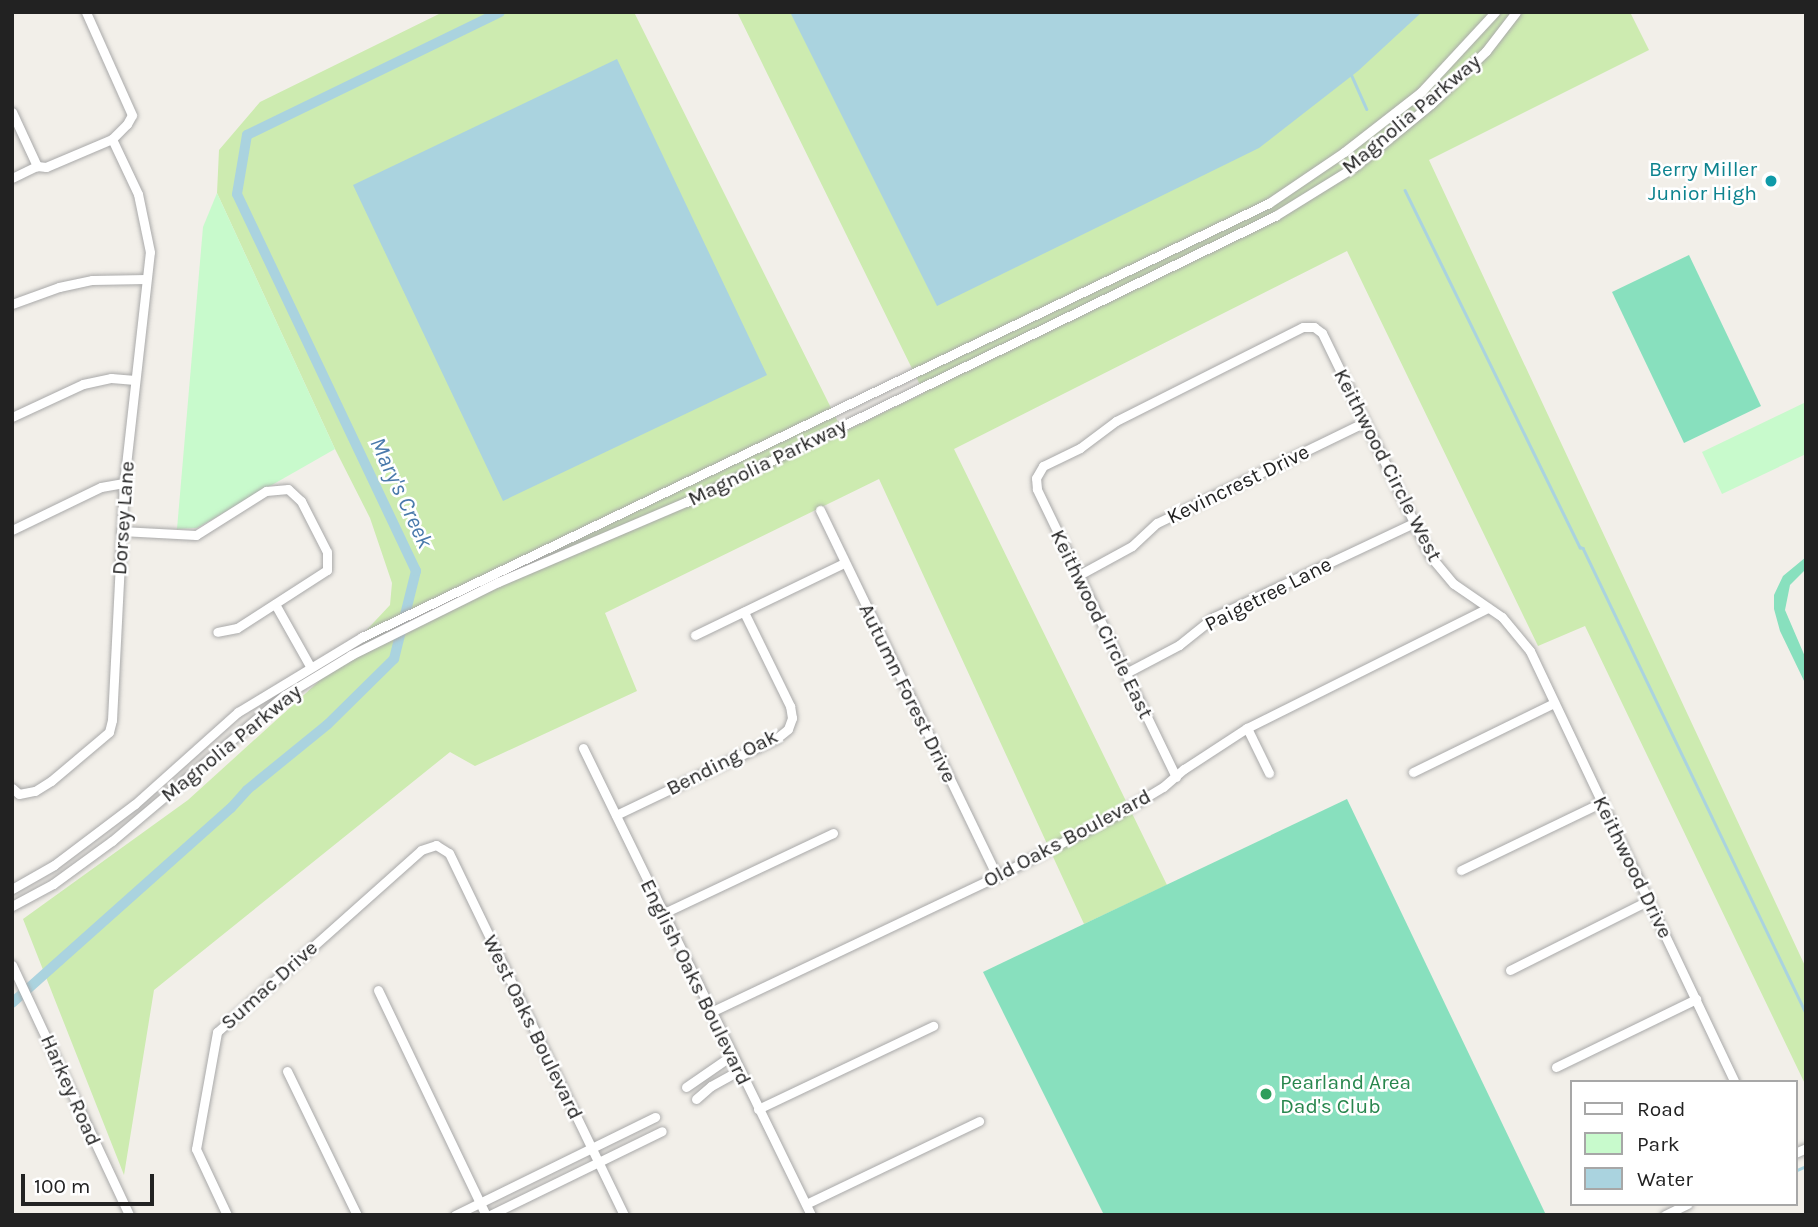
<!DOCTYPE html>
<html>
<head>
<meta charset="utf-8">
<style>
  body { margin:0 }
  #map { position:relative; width:1818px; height:1227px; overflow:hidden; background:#f2efe9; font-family:Karla,sans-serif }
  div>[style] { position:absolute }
  .grass>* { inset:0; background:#cdebb0 }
  .park>* { inset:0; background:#c8facc }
  .pitch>* { inset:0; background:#88e0be }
  .water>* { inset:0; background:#aad3df }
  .stream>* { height:2.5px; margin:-1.25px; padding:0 1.25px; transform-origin:1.25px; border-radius:1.25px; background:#aad3df }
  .canal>* { height:10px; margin:-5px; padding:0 5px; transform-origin:5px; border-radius:5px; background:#aad3df }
  .roads { filter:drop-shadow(0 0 2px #a9a9a9) drop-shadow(0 0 2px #a9a9a9) }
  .minor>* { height:9px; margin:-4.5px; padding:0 4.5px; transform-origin:4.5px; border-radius:4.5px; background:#fff }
  .dots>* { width:19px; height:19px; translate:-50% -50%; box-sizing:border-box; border:4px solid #fff; border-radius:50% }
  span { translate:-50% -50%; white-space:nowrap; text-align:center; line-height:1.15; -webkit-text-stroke:5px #fff; paint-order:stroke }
  .street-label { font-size:21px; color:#222 }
  .culture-label { font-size:21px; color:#0d838f }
  .right { translate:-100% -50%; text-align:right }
  .leisure-label { font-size:21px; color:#27864d }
  .left { translate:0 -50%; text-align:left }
  .water-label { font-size:23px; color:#4a7aab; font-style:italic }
  .frame { position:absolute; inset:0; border:14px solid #222; pointer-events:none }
  .legend { position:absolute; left:1570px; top:1080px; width:228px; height:126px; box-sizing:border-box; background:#fff; border:2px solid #a7a7a7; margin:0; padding:9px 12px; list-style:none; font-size:21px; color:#222 }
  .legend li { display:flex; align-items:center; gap:14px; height:35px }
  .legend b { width:35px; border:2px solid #a7a7a7 }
  .scale { position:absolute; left:21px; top:1174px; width:133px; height:32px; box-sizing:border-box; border:4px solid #222; border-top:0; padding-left:9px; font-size:21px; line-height:24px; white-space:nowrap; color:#222; -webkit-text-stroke:5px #fff; paint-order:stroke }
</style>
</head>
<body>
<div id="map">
  <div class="grass">
    <div style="clip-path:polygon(443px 12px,634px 12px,843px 432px,924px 393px,737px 12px,1630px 12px,1649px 50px,1429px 160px,1806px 968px,1806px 1086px,1585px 626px,1538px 646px,1347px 251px,954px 449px,1167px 885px,1084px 924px,879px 479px,605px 613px,637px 691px,475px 766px,450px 752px,154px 990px,124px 1175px,23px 919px,188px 800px,317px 683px,390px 605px,392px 583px,370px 518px,335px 449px,217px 193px,219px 150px,260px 102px)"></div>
  </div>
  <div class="park">
    <div style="clip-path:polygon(217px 193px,335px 449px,197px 528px,177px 529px,203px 227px)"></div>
    <div style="clip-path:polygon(1806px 402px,1806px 454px,1722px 494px,1702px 452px)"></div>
  </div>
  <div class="pitch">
    <div style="clip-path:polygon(1689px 255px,1761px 406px,1684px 443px,1612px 292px)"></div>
    <div style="clip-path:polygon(1806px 557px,1806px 569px,1790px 585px,1785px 610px,1806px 659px,1806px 685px,1780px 631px,1774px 609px,1774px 595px,1783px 576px)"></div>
    <div style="clip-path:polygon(1347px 799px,1546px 1215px,1104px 1215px,983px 972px)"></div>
  </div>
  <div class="water">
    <div style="clip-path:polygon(790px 12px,1422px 12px,1358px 71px,1259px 148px,937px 306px)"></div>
    <div style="clip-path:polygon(617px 59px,767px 375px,503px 501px,353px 185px)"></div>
  </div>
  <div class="stream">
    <div style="left:1352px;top:76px;width:36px;rotate:66deg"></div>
    <div style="left:1405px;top:190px;width:398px;rotate:63.9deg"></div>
    <div style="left:1580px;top:547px;width:3px;rotate:18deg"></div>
    <div style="left:1583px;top:548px;width:516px;rotate:64.38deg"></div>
    <div style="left:1795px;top:1171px;width:12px;rotate:-24deg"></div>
  </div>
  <div class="canal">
    <div style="left:12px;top:1003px;width:293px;rotate:-41.7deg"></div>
    <div style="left:231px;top:808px;width:24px;rotate:-48deg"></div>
    <div style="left:247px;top:790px;width:104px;rotate:-39.2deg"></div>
    <div style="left:328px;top:724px;width:93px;rotate:-44.6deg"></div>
    <div style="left:394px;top:659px;width:91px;rotate:-76deg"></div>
    <div style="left:416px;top:571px;width:417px;rotate:-115.4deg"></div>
    <div style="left:237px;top:194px;width:60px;rotate:-80.4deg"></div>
    <div style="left:247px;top:135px;width:281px;rotate:-25.9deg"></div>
  </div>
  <div class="roads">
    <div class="minor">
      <div style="left:12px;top:112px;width:60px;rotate:65.2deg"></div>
      <div style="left:37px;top:166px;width:9px;rotate:6deg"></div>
      <div style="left:46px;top:167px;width:72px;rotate:-23deg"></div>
      <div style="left:12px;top:178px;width:28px;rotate:-26deg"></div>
      <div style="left:12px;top:304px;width:50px;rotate:-19.9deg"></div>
      <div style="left:59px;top:287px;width:34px;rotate:-12deg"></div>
      <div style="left:92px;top:280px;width:54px;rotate:-1.1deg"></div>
      <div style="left:12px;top:417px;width:78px;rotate:-24.9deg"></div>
      <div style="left:83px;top:384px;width:29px;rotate:-12deg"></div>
      <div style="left:111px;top:378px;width:24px;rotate:5deg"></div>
      <div style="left:820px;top:510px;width:407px;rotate:64.2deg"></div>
      <div style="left:12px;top:530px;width:99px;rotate:-25.8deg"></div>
      <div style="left:101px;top:487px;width:23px;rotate:-10deg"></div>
      <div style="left:121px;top:531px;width:75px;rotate:3.1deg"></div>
      <div style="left:196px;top:535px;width:83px;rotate:-32.2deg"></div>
      <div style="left:266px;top:491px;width:22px;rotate:-5deg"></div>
      <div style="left:288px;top:489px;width:18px;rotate:43deg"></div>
      <div style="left:301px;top:501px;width:57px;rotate:63deg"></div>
      <div style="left:327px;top:552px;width:18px;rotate:90deg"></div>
      <div style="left:327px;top:570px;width:107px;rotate:147.2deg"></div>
      <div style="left:237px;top:628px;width:20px;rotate:169deg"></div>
      <div style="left:1079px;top:575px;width:60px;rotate:-28.7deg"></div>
      <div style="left:1132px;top:546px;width:34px;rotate:-43deg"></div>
      <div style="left:1157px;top:523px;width:231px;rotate:-25.9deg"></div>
      <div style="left:275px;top:604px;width:71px;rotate:60.6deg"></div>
      <div style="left:695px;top:635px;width:165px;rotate:-25.8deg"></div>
      <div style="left:1126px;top:673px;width:60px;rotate:-27.8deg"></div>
      <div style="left:1179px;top:645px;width:45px;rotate:-38.7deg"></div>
      <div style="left:1214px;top:617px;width:221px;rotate:-25.2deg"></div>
      <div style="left:1247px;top:728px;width:50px;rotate:63.9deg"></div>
      <div style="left:583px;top:748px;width:520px;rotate:63.98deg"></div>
      <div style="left:1413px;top:772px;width:157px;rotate:-26.1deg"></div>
      <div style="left:1176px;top:777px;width:320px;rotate:-115.8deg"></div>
      <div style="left:1037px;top:489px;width:11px;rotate:-95deg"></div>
      <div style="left:1036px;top:478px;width:14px;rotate:-60deg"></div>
      <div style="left:1043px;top:466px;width:41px;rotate:-25.9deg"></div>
      <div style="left:1080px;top:448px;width:45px;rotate:-36.9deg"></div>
      <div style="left:1116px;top:421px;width:209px;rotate:-26.7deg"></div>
      <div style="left:1303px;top:327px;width:11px"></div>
      <div style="left:1314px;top:327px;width:10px;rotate:37deg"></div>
      <div style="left:1322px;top:333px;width:249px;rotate:64.1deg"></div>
      <div style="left:1431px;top:557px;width:35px;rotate:50deg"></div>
      <div style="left:1454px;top:584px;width:58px;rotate:34.5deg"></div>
      <div style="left:1502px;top:617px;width:44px;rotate:50.5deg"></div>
      <div style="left:1530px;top:651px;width:477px;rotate:64.6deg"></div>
      <div style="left:12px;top:788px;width:9px;rotate:41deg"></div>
      <div style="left:19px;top:794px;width:16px;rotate:-11deg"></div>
      <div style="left:35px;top:791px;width:19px;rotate:-32deg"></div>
      <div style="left:51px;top:781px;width:76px;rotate:-40.2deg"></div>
      <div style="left:109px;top:732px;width:12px;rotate:-76deg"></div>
      <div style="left:112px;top:720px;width:237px;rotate:-87.1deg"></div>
      <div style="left:124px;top:483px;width:232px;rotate:-83.6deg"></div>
      <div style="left:150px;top:252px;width:59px;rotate:-101.7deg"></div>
      <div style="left:138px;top:194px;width:61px;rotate:-115.3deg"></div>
      <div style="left:112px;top:139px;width:21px;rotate:-45deg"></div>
      <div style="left:127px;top:124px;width:10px;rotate:-61deg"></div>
      <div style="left:132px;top:115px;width:113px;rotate:-114.1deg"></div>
      <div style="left:616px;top:815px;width:178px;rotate:-25.6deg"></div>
      <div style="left:777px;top:738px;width:14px;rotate:-39deg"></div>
      <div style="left:788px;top:729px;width:12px;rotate:-70deg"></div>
      <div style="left:792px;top:718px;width:12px;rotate:-99deg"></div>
      <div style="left:790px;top:706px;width:105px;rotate:-116.1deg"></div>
      <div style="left:1461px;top:870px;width:157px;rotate:-25.7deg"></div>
      <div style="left:12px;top:889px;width:48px;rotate:-29.7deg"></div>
      <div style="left:54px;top:865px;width:101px;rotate:-37deg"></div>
      <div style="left:135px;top:804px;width:138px;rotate:-41.8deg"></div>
      <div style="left:238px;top:712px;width:145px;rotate:-31.2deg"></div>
      <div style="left:362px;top:637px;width:1005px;rotate:-25.57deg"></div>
      <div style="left:1269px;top:203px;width:91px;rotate:-34.2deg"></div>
      <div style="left:1344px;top:152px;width:98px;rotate:-37.9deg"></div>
      <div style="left:1421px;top:92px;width:109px;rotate:-47.2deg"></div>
      <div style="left:12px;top:906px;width:47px;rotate:-28.2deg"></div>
      <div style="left:53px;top:884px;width:73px;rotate:-36.1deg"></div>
      <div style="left:112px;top:841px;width:226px;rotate:-40.2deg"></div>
      <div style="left:285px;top:695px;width:77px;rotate:-31.2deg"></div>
      <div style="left:351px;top:655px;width:164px;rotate:-26.4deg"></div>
      <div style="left:498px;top:582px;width:204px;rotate:-23.1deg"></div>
      <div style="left:686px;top:502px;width:655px;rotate:-25.9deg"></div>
      <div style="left:1275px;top:216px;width:93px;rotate:-31.8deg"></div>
      <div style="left:1354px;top:167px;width:99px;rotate:-39.3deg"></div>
      <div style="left:1431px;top:104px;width:76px;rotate:-43.9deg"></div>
      <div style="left:1486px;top:51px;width:49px;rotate:-52.4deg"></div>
      <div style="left:664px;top:913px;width:187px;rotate:-25.3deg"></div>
      <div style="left:12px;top:965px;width:276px;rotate:64.9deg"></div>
      <div style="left:1510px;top:970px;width:156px;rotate:-26.7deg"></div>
      <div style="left:378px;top:990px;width:250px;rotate:64.4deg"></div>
      <div style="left:711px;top:1012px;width:317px;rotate:-25.4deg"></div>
      <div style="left:997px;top:876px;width:136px;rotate:-27.1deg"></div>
      <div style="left:1118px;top:814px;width:52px;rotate:-31deg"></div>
      <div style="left:1163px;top:787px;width:28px;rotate:-41deg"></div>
      <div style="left:1184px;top:769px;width:75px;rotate:-33.1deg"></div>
      <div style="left:1247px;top:728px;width:269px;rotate:-26.5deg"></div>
      <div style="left:1556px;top:1067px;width:156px;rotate:-25.9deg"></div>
      <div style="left:287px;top:1071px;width:160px;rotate:64.1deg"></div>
      <div style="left:686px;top:1087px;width:55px;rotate:-34.6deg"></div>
      <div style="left:696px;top:1099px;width:20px;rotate:-41deg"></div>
      <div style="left:711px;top:1086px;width:31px;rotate:-29deg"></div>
      <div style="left:758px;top:1109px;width:194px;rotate:-25.4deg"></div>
      <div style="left:1795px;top:1153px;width:12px;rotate:-24deg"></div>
      <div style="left:806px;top:1204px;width:192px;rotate:-25.6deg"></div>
      <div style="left:227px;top:1215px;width:73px;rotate:-115.2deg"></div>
      <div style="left:196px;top:1149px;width:119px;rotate:-79.8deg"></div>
      <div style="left:217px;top:1032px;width:273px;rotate:-41.7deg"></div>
      <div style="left:421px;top:850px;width:16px;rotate:-18deg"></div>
      <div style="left:436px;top:845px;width:15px;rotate:32deg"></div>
      <div style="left:449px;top:853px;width:402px;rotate:64.2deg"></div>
      <div style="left:455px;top:1215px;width:223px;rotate:-26.1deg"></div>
      <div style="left:490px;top:1215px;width:191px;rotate:-26deg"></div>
      <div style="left:1665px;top:1215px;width:25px;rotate:-26deg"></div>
    </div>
  </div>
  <div class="dots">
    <div style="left:1771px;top:181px;background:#0f9aa8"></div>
    <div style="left:1266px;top:1094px;background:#2e9e5b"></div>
  </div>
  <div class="street-label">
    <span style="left:1411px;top:114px;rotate:-40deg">Magnolia Parkway</span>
    <span style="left:767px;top:462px;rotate:-26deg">Magnolia Parkway</span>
    <span style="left:1388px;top:465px;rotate:63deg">Keithwood Circle West</span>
    <span style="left:1238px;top:484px;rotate:-26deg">Kevincrest Drive</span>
    <span style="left:123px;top:518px;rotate:-86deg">Dorsey Lane</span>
    <span style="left:1268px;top:594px;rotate:-27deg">Paigetree Lane</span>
    <span style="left:1102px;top:624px;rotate:64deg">Keithwood Circle East</span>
    <span style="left:908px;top:693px;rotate:64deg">Autumn Forest Drive</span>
    <span style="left:231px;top:743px;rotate:-39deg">Magnolia Parkway</span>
    <span style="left:722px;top:762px;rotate:-27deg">Bending Oak</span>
    <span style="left:1067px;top:838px;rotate:-28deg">Old Oaks Boulevard</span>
    <span style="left:1633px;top:867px;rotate:64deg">Keithwood Drive</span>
    <span style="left:696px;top:982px;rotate:64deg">English Oaks Boulevard</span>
    <span style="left:269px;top:985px;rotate:-42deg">Sumac Drive</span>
    <span style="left:533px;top:1027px;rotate:64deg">West Oaks Boulevard</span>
    <span style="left:71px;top:1090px;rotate:66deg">Harkey Road</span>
  </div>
  <div class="culture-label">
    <span class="right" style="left:1757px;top:181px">Berry Miller<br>Junior High</span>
  </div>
  <div class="leisure-label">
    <span class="left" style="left:1280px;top:1094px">Pearland Area<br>Dad's Club</span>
  </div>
  <div class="water-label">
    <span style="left:401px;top:493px;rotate:65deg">Mary's Creek</span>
  </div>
  <div class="frame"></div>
  <ul class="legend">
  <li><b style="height:9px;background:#fff"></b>Road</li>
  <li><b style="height:19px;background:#c8facc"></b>Park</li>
  <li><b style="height:19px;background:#aad3df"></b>Water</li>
  </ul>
  <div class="scale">100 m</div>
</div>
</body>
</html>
